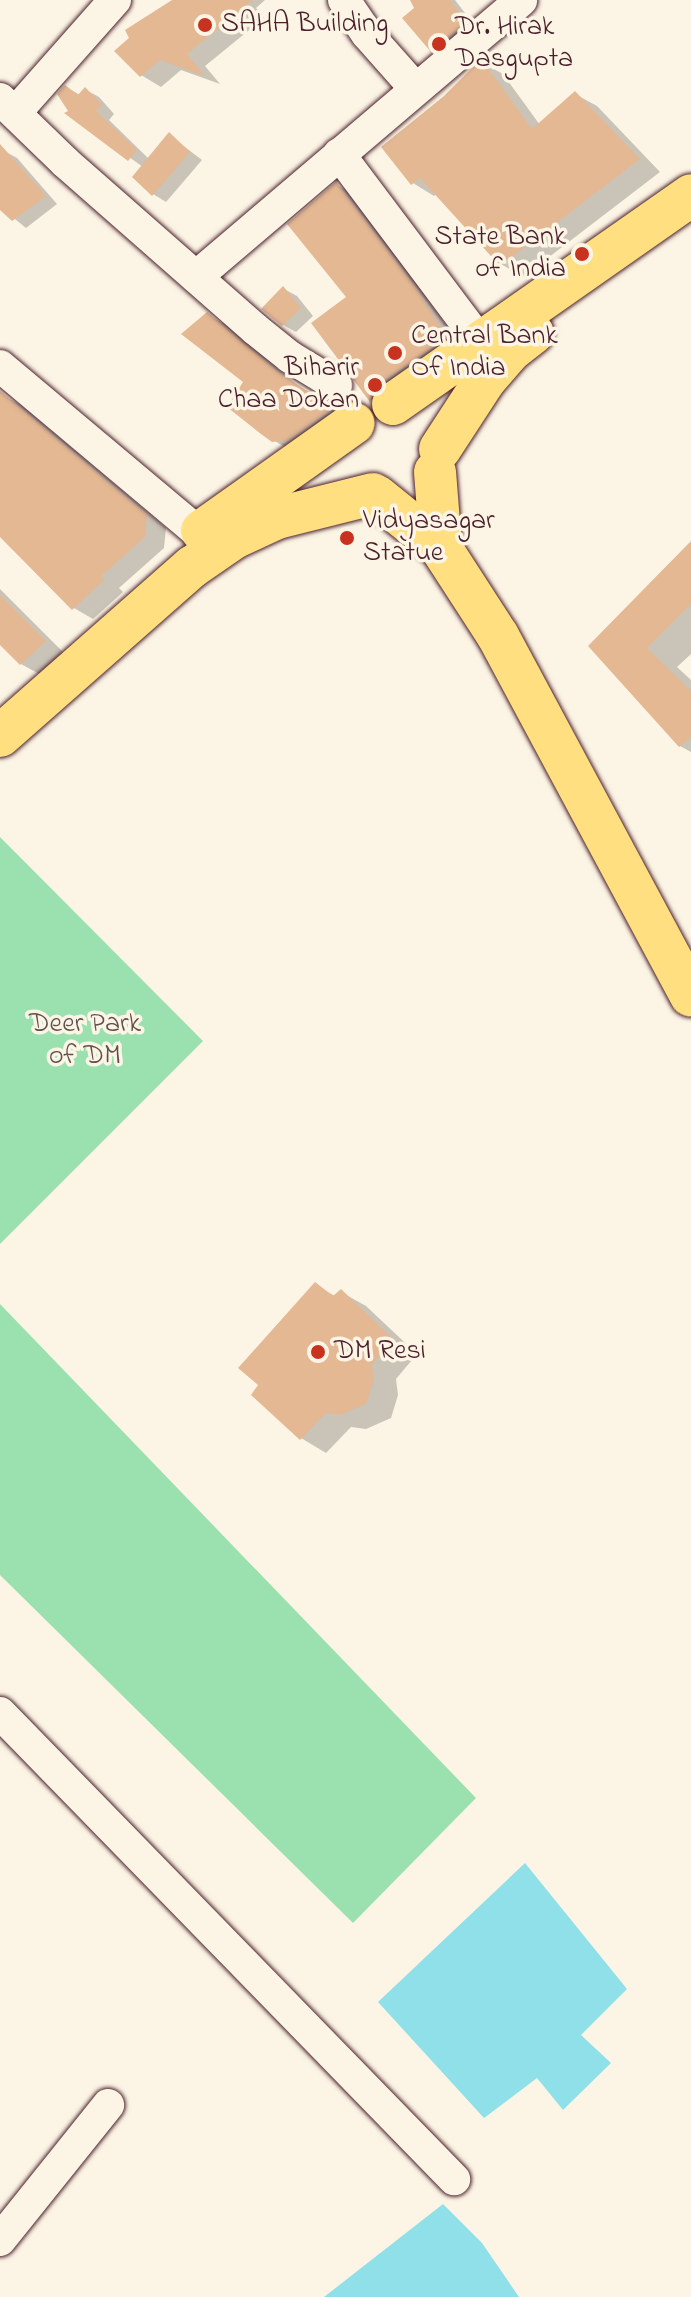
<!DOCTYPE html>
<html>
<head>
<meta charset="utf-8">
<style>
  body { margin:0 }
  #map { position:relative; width:691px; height:2297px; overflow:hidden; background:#fcf5e5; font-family:"Indie Flower",sans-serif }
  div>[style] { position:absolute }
  .green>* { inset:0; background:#9be1af }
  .water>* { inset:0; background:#8fe0e8 }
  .shadow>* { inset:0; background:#0003 }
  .building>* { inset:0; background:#e3b893 }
  .roads { filter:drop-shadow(0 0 2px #4a1f2b) drop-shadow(0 0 2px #4a1f2b) }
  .minor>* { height:32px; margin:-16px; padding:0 16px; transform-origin:16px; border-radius:16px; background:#fcf5e5 }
  .major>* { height:42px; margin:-21px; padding:0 21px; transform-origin:21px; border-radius:21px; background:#ffdf80 }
  .dots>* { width:22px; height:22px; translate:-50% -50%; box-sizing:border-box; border:4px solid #fcf5e5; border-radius:50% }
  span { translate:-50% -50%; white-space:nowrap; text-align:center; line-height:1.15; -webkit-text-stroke:7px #fcf5e5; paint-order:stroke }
  .poi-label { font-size:28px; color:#4a1f2b }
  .left { translate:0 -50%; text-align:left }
  .right { translate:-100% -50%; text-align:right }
  .park-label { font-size:28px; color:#5e504c }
</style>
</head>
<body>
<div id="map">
  <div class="green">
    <div style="clip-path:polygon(0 837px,203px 1041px,0 1244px)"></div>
    <div style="clip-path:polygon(0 1304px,476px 1798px,353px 1923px,0 1575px)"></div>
  </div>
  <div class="water">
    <div style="clip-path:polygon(525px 1863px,627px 1989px,581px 2035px,611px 2063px,563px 2110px,537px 2078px,484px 2118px,378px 2002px)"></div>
    <div style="clip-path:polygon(443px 2204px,482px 2243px,519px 2297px,324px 2297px)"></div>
  </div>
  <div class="shadow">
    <div style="clip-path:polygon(175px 0,265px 0,256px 8px,264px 18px,205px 66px,220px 84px,181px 70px,161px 87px,141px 75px)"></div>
    <div style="clip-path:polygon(423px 0,455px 0,478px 30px,445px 58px,432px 51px)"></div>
    <div style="clip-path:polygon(481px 62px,503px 74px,540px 125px,575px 94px,597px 106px,660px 172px,523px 277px,501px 264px,437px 193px,434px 196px,413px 183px,445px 97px)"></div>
    <div style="clip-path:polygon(66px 87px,80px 95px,86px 90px,99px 97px,114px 114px,109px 120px,149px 159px,169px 135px,202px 160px,166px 202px,153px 194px,143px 167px,67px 113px,70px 111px)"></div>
    <div style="clip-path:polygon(4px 151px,17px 158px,57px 204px,26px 228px,0 207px,0 154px)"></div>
    <div style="clip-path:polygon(337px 185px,352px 193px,461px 346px,386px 409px,371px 400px,314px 324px,349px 297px)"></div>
    <div style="clip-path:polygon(284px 289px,297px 296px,313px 316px,296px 332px,283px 325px)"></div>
    <div style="clip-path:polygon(208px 315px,226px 325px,297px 385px,349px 420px,292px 451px,273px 440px,246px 382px)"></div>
    <div style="clip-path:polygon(0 394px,21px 405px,166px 528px,164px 548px,119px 588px,123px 592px,93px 619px,74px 608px,0 534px)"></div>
    <div style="clip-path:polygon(691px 544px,691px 654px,677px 667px,691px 680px,691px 752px,680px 746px,591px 646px)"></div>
    <div style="clip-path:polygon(0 589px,64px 653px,41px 675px,21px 664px,0 642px)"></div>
    <div style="clip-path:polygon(315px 1285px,335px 1296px,341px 1292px,366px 1306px,417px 1354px,396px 1379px,398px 1395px,391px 1418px,366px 1429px,351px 1427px,326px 1453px,301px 1438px)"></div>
  </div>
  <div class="building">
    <div style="clip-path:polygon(172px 0,253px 0,187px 54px,205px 76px,160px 60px,140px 77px,114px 51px,129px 38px,125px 30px)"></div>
    <div style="clip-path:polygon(410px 0,450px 0,466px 22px,431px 52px,402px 18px,414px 8px)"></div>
    <div style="clip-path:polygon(481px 59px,532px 129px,575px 91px,640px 159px,500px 266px,420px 178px,411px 185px,381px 147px,444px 96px)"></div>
    <div style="clip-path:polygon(65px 85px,78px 95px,85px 87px,102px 105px,96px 111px,137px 150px,128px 161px,64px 113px,68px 111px,57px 94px)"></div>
    <div style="clip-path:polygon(169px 132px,190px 152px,152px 196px,132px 177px)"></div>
    <div style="clip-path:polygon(0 144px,46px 196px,12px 221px,0 210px)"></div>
    <div style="clip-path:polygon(336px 182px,412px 283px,447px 337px,379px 384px,370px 402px,311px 323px,346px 297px,287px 224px)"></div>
    <div style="clip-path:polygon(283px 286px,301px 308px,282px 326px,261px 309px)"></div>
    <div style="clip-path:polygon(207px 312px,278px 372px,333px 408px,288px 440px,272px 442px,261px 434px,227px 407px,243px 382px,181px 334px)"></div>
    <div style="clip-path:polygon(0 391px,147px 515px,145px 537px,101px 576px,104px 580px,72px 610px,0 537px)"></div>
    <div style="clip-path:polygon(691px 541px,691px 604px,647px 648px,691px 691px,691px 737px,679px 747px,588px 646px)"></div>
    <div style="clip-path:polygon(0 595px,46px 641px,20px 665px,0 645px)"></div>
    <div style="clip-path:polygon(315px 1282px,333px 1296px,341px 1289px,393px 1339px,372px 1365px,374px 1380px,366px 1404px,340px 1415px,326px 1413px,300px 1440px,251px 1395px,258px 1385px,238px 1368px)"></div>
  </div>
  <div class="roads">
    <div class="minor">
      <div style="left:344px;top:0;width:41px;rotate:55.9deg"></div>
      <div style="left:367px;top:34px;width:72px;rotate:48.4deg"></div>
      <div style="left:0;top:99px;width:91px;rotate:44.1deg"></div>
      <div style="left:65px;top:162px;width:253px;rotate:41.3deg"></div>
      <div style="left:255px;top:329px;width:45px;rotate:38.7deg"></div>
      <div style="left:290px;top:357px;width:54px;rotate:31.3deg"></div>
      <div style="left:15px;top:113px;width:151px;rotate:-48.5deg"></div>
      <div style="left:339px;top:154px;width:236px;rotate:53.1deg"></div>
      <div style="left:196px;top:277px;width:427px;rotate:-40.4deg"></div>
      <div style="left:0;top:366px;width:260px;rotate:40deg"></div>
      <div style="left:0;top:1713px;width:651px;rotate:45.75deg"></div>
      <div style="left:0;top:2240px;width:173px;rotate:-51.3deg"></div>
    </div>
    <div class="major">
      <div style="left:393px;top:404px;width:364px;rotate:-35deg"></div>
      <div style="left:440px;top:449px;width:82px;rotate:-56.9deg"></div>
      <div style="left:485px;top:380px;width:38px;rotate:-49deg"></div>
      <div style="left:510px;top:351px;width:29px;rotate:-38deg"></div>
      <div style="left:435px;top:472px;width:76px;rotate:85.5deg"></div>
      <div style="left:378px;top:497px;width:81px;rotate:39deg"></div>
      <div style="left:441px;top:548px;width:105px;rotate:57.1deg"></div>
      <div style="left:498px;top:636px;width:408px;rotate:61.8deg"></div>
      <div style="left:202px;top:531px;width:186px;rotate:-35.4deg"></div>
      <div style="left:0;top:736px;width:256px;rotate:-41.4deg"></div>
      <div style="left:192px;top:567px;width:51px;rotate:-34.6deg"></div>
      <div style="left:234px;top:538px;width:47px;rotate:-24.9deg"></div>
      <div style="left:277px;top:518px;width:99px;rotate:-14deg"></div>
    </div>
  </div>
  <div class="dots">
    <div style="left:205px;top:25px;background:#c8321e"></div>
    <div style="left:439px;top:44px;background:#c8321e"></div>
    <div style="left:582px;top:254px;background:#c8321e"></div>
    <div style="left:395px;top:353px;background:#c8321e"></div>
    <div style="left:375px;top:385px;background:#c8321e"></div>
    <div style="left:347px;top:538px;background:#c8321e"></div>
    <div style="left:318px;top:1352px;background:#c8321e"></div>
  </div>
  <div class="poi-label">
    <span class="left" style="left:221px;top:25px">SAHA Building</span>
    <span class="left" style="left:455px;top:44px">Dr. Hirak<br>Dasgupta</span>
    <span class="right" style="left:566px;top:254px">State Bank<br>of India</span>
    <span class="left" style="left:411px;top:353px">Central Bank<br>Of India</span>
    <span class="right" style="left:359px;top:385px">Biharir<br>Chaa Dokan</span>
    <span class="left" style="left:363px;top:538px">Vidyasagar<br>Statue</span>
    <span class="left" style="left:334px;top:1352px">DM Resi</span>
  </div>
  <div class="park-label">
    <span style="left:85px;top:1041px">Deer Park<br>of DM</span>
  </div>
</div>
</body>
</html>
